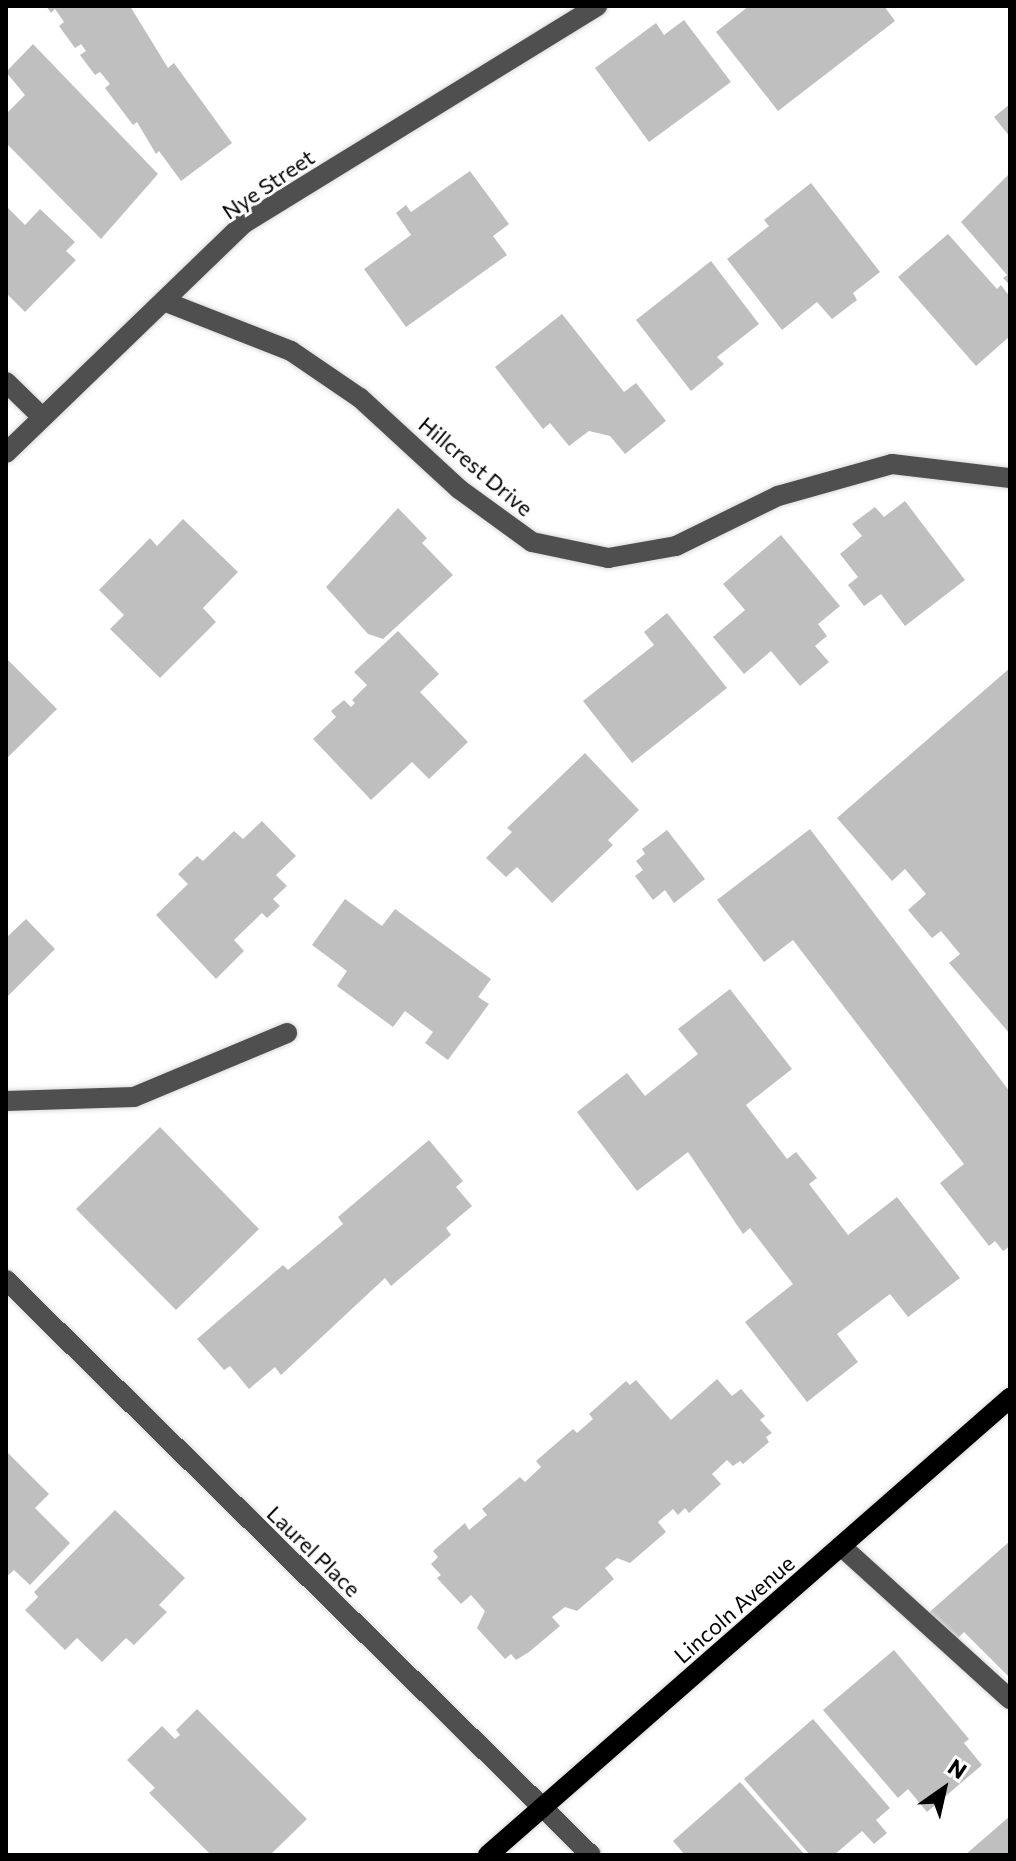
<!DOCTYPE html>
<html>
<head>
<meta charset="utf-8">
<style>
  body { margin:0 }
  #map { position:relative; width:1016px; height:1861px; overflow:hidden; background:#fff; font-family:Commissioner,sans-serif }
  div>[style] { position:absolute }
  .building>* { inset:0; background:#bfbfbf }
  .roads { filter:drop-shadow(0 0 2px #dbdbdb) drop-shadow(0 0 2px #dbdbdb) }
  .minor>* { height:20px; margin:-10px; padding:0 10px; transform-origin:10px; border-radius:10px; background:#4f4f4f }
  .major>* { height:20px; margin:-10px; padding:0 10px; transform-origin:10px; border-radius:10px; background:#000 }
  span { translate:-50% -50%; white-space:nowrap; text-align:center; line-height:1.15; -webkit-text-stroke:6px #fff; paint-order:stroke }
  .street-label { font-size:22px; color:#000 }
  .frame { position:absolute; inset:0; border:8px solid #000; pointer-events:none }
  .north { position:absolute; left:904px; top:1749px; width:80px; height:80px; -webkit-text-stroke:6px #fff; paint-order:stroke; rotate:34deg; font-size:22px; font-weight:700; line-height:32px; text-align:center; color:#000 }
  .north::after { content:''; display:block; margin:auto; width:28px; height:36px; background:#000; clip-path:polygon(50% 0,100% 100%,50% 72%,0 100%) }
</style>
</head>
<body>
<div id="map">
  <div class="building">
    <div style="clip-path:polygon(46px 6px,130px 6px,168px 68px,174px 63px,232px 143px,181px 181px,159px 151px,156px 154px,137px 122px,133px 125px,105px 88px,110px 84px,100px 72px,95px 75px,80px 55px,86px 51px,81px 44px,75px 48px,59px 26px,64px 22px,55px 9px,51px 13px)"></div>
    <div style="clip-path:polygon(749px 6px,884px 6px,895px 21px,778px 111px,716px 32px)"></div>
    <div style="clip-path:polygon(684px 20px,731px 82px,649px 142px,595px 68px,656px 23px,664px 35px)"></div>
    <div style="clip-path:polygon(33px 44px,158px 174px,101px 239px,6px 143px,6px 114px,25px 95px,6px 72px)"></div>
    <div style="clip-path:polygon(1010px 104px,1010px 137px,994px 117px)"></div>
    <div style="clip-path:polygon(470px 171px,509px 224px,493px 236px,507px 255px,406px 327px,364px 269px,411px 235px,396px 213px,406px 205px,411px 212px)"></div>
    <div style="clip-path:polygon(1008px 175px,1010px 178px,1010px 285px,1003px 278px,1007px 275px,961px 222px)"></div>
    <div style="clip-path:polygon(811px 183px,880px 272px,853px 293px,857px 300px,832px 319px,817px 302px,782px 330px,727px 259px,769px 226px,764px 220px)"></div>
    <div style="clip-path:polygon(6px 206px,25px 225px,40px 209px,75px 242px,66px 251px,76px 260px,25px 312px,6px 293px)"></div>
    <div style="clip-path:polygon(948px 234px,997px 289px,1001px 285px,1010px 297px,1010px 336px,976px 366px,898px 277px)"></div>
    <div style="clip-path:polygon(711px 261px,759px 324px,717px 357px,724px 364px,691px 391px,636px 320px)"></div>
    <div style="clip-path:polygon(562px 314px,624px 392px,636px 383px,666px 421px,625px 454px,610px 436px,589px 431px,569px 446px,550px 423px,543px 429px,495px 367px)"></div>
    <div style="clip-path:polygon(905px 501px,965px 580px,905px 626px,881px 594px,864px 606px,848px 585px,858px 577px,840px 554px,862px 536px,852px 524px,875px 507px,884px 517px)"></div>
    <div style="clip-path:polygon(398px 508px,427px 538px,422px 543px,453px 575px,383px 639px,368px 634px,326px 587px)"></div>
    <div style="clip-path:polygon(183px 519px,238px 572px,203px 608px,216px 622px,160px 678px,110px 629px,124px 615px,99px 590px,150px 538px,157px 546px)"></div>
    <div style="clip-path:polygon(781px 535px,840px 606px,818px 624px,827px 636px,815px 646px,829px 662px,800px 686px,771px 651px,744px 674px,713px 637px,745px 610px,723px 584px)"></div>
    <div style="clip-path:polygon(667px 613px,727px 688px,632px 763px,583px 701px,654px 645px,644px 632px)"></div>
    <div style="clip-path:polygon(398px 631px,439px 674px,420px 692px,468px 742px,429px 779px,412px 762px,371px 800px,313px 739px,336px 717px,331px 711px,344px 700px,351px 707px,355px 703px,352px 700px,367px 685px,354px 672px)"></div>
    <div style="clip-path:polygon(6px 658px,57px 709px,6px 759px)"></div>
    <div style="clip-path:polygon(1010px 668px,1010px 1034px,949px 963px,960px 954px,941px 931px,932px 938px,908px 910px,926px 894px,905px 869px,892px 881px,837px 818px)"></div>
    <div style="clip-path:polygon(585px 753px,639px 810px,608px 840px,613px 845px,552px 903px,517px 867px,506px 877px,486px 858px,512px 832px,507px 828px)"></div>
    <div style="clip-path:polygon(262px 821px,296px 856px,276px 875px,287px 886px,273px 899px,280px 906px,267px 918px,262px 913px,234px 940px,244px 951px,216px 979px,156px 915px,188px 884px,178px 874px,197px 856px,203px 861px,234px 831px,243px 839px)"></div>
    <div style="clip-path:polygon(810px 829px,1010px 1092px,1010px 1246px,1003px 1251px,995px 1241px,989px 1246px,940px 1183px,964px 1164px,793px 940px,764px 962px,717px 900px)"></div>
    <div style="clip-path:polygon(667px 830px,705px 879px,674px 903px,665px 890px,653px 900px,635px 876px,643px 870px,636px 861px,645px 854px,642px 849px)"></div>
    <div style="clip-path:polygon(345px 899px,382px 926px,395px 909px,491px 979px,478px 997px,489px 1004px,448px 1060px,425px 1043px,433px 1032px,405px 1011px,393px 1027px,337px 986px,347px 971px,312px 945px)"></div>
    <div style="clip-path:polygon(26px 919px,55px 949px,6px 998px,6px 938px)"></div>
    <div style="clip-path:polygon(730px 989px,792px 1069px,746px 1105px,787px 1159px,796px 1152px,817px 1178px,809px 1184px,848px 1235px,897px 1197px,960px 1278px,908px 1317px,890px 1294px,837px 1334px,858px 1362px,807px 1402px,745px 1322px,793px 1284px,750px 1228px,743px 1234px,688px 1152px,637px 1191px,577px 1112px,627px 1073px,645px 1096px,698px 1054px,678px 1029px)"></div>
    <div style="clip-path:polygon(160px 1127px,259px 1229px,176px 1310px,76px 1209px)"></div>
    <div style="clip-path:polygon(429px 1140px,463px 1181px,456px 1187px,472px 1206px,446px 1228px,451px 1235px,391px 1286px,385px 1278px,281px 1375px,275px 1367px,249px 1389px,230px 1366px,224px 1370px,197px 1339px,283px 1265px,288px 1270px,343px 1224px,338px 1217px)"></div>
    <div style="clip-path:polygon(717px 1379px,732px 1396px,741px 1389px,765px 1416px,760px 1420px,772px 1433px,766px 1437px,769px 1442px,743px 1464px,740px 1461px,733px 1466px,727px 1460px,712px 1474px,721px 1484px,689px 1513px,685px 1508px,678px 1515px,673px 1509px,658px 1522px,666px 1532px,630px 1563px,617px 1558px,605px 1568px,614px 1579px,577px 1611px,565px 1607px,552px 1617px,560px 1626px,529px 1652px,516px 1660px,511px 1654px,505px 1659px,477px 1628px,485px 1611px,471px 1595px,461px 1604px,437px 1578px,441px 1575px,431px 1564px,438px 1557px,433px 1551px,465px 1523px,469px 1530px,487px 1515px,482px 1509px,520px 1477px,525px 1482px,541px 1467px,536px 1461px,573px 1429px,577px 1433px,593px 1419px,589px 1414px,626px 1381px,630px 1385px,636px 1380px,671px 1420px)"></div>
    <div style="clip-path:polygon(6px 1451px,49px 1494px,35px 1508px,70px 1543px,30px 1585px,14px 1570px,6px 1577px)"></div>
    <div style="clip-path:polygon(115px 1510px,185px 1578px,159px 1605px,167px 1612px,134px 1645px,126px 1638px,102px 1662px,77px 1638px,65px 1650px,25px 1610px,38px 1597px,34px 1592px)"></div>
    <div style="clip-path:polygon(1010px 1541px,1010px 1678px,964px 1632px,953px 1643px,925px 1616px)"></div>
    <div style="clip-path:polygon(894px 1650px,969px 1739px,964px 1743px,982px 1765px,927px 1812px,908px 1789px,898px 1798px,823px 1710px)"></div>
    <div style="clip-path:polygon(197px 1709px,307px 1819px,270px 1855px,211px 1855px,149px 1793px,155px 1788px,127px 1760px,162px 1726px,175px 1739px,180px 1735px,176px 1730px)"></div>
    <div style="clip-path:polygon(813px 1719px,890px 1808px,876px 1820px,887px 1833px,874px 1844px,862px 1831px,834px 1855px,810px 1855px,744px 1779px)"></div>
    <div style="clip-path:polygon(740px 1782px,805px 1855px,685px 1855px,673px 1841px)"></div>
    <div style="clip-path:polygon(1010px 1816px,1010px 1855px,965px 1855px)"></div>
  </div>
  <div class="roads">
    <div class="minor">
      <div style="left:166px;top:302px;width:134px;rotate:21.4deg"></div>
      <div style="left:291px;top:351px;width:83px;rotate:34.3deg"></div>
      <div style="left:360px;top:398px;width:134px;rotate:42.6deg"></div>
      <div style="left:459px;top:489px;width:90px;rotate:36deg"></div>
      <div style="left:532px;top:542px;width:78px;rotate:11.9deg"></div>
      <div style="left:608px;top:558px;width:69px;rotate:-10deg"></div>
      <div style="left:676px;top:546px;width:114px;rotate:-26.1deg"></div>
      <div style="left:778px;top:496px;width:118px;rotate:-15.7deg"></div>
      <div style="left:892px;top:464px;width:119px;rotate:6.8deg"></div>
      <div style="left:6px;top:382px;width:50px;rotate:44.2deg"></div>
      <div style="left:6px;top:453px;width:330px;rotate:-44deg"></div>
      <div style="left:243px;top:224px;width:416px;rotate:-31.6deg"></div>
      <div style="left:6px;top:1101px;width:128px;rotate:-1.8deg"></div>
      <div style="left:134px;top:1097px;width:166px;rotate:-22.7deg"></div>
      <div style="left:6px;top:1280px;width:820px;rotate:44.51deg"></div>
      <div style="left:841px;top:1546px;width:228px;rotate:42.2deg"></div>
    </div>
    <div class="major">
      <div style="left:488px;top:1855px;width:694px;rotate:-41.2deg"></div>
    </div>
  </div>
  <div class="street-label">
    <span style="left:268px;top:184px;rotate:-34deg">Nye Street</span>
    <span style="left:476px;top:466px;rotate:40deg">Hillcrest Drive</span>
    <span style="left:314px;top:1551px;rotate:44deg">Laurel Place</span>
    <span style="left:734px;top:1609px;rotate:-41deg">Lincoln Avenue</span>
  </div>
  <div class="frame"></div>
  <div class="north">N</div>
</div>
</body>
</html>
